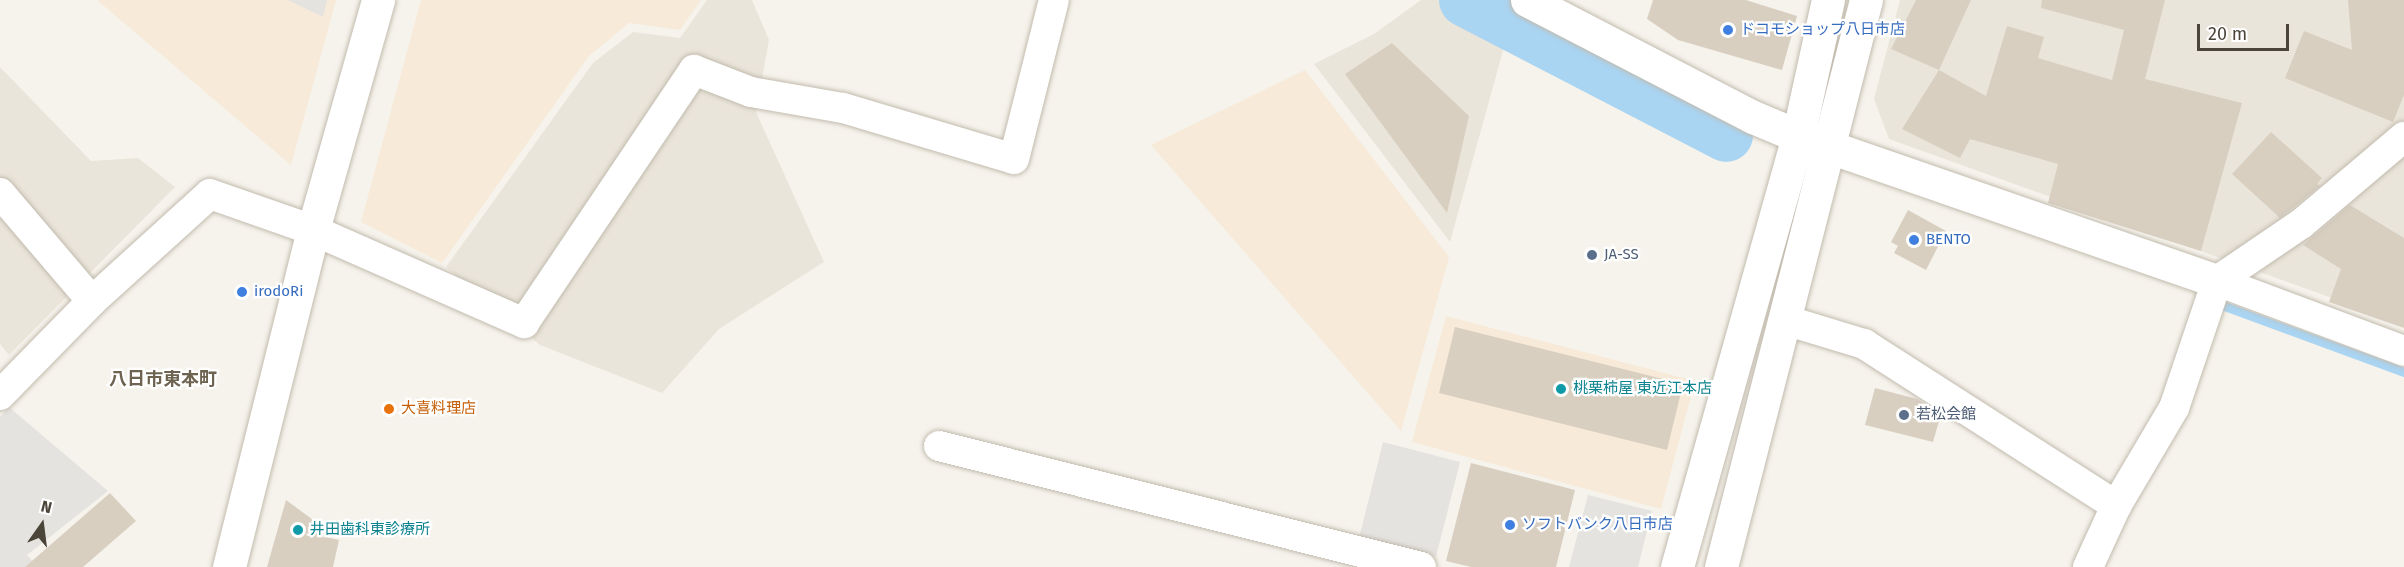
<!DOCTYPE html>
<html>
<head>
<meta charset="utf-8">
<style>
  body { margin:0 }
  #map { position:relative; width:2404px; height:567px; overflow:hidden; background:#f6f3ec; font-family:"Fira Sans","Noto Sans JP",sans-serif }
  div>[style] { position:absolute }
  .residential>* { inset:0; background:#eae5da }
  .commercial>* { inset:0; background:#f7ead8 }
  .parking>* { inset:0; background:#e5e3e0 }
  .stream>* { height:9px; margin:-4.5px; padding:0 4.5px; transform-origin:4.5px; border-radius:4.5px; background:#a9d4f2 }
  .river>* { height:54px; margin:-27px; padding:0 27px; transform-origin:27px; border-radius:27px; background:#a9d4f2 }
  .building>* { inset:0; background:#d8cfc1 }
  .roads { filter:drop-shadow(0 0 2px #c2bbae) drop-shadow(0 0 2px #c2bbae) }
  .minor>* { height:30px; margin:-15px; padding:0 15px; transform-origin:15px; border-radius:15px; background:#fff }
  .tertiary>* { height:33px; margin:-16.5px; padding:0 16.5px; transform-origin:16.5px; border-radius:16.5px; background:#fff }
  .dots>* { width:16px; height:16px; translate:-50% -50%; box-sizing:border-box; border:3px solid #fff; border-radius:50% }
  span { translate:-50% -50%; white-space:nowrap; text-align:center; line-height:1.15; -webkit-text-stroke:4.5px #fff; paint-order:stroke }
  .shop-label { font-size:15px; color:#366cbe }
  .left { translate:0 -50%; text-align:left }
  .service-label { font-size:15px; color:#4e5e75 }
  .culture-label { font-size:15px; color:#0d838f }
  .food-label { font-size:15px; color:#c56008 }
  .quarter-label { font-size:18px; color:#6e6250; font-weight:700 }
  .north { position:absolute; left:12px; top:495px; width:60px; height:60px; -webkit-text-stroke:4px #fff; paint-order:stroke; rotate:14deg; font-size:16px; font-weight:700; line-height:24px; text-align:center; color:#4b4439 }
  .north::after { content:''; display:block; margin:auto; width:21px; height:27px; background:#4b4439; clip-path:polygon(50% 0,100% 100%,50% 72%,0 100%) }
  .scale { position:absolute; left:2197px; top:24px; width:92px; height:27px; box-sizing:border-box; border:3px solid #4b4439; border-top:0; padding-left:8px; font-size:18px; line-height:21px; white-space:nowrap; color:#4b4439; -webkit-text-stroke:4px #fff; paint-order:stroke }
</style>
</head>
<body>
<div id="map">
  <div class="residential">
    <div style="clip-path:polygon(707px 0,752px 0,769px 40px,756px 112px,824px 262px,719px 329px,662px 393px,540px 345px,446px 267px,593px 63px,633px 32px,680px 38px)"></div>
    <div style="clip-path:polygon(1421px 0,1440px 0,1506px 40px,1450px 242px,1314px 64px,1374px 34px)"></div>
    <div style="clip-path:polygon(1900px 0,2404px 0,2404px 324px,1889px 139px,1874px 99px)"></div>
    <div style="clip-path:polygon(0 67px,91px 161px,138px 158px,175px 187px,9px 355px,0 344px)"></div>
  </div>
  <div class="commercial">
    <div style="clip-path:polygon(97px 0,336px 0,291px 165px)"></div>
    <div style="clip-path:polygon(421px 0,701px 0,680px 30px,629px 23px,589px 56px,442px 263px,361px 222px)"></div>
    <div style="clip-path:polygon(1305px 70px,1449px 257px,1401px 431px,1151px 145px)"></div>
    <div style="clip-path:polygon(1446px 316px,1695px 381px,1661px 509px,1412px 442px)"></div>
  </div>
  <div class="parking">
    <div style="clip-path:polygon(288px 0,327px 0,323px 17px)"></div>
    <div style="clip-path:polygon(9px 407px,108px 491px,27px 555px,38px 567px,0 567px,0 417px)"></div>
    <div style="clip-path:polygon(1383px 442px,1460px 462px,1436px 557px,1359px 538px)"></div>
    <div style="clip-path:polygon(1588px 495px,1652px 511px,1638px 567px,1569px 567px)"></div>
  </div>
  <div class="stream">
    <div style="left:2219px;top:304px;width:197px;rotate:20.2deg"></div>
  </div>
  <div class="river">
    <div style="left:1466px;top:0;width:293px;rotate:27.4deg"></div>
  </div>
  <div class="building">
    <div style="clip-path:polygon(1653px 0,1746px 0,1797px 16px,1782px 70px,1678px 40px,1647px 19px)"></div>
    <div style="clip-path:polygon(1916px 0,1971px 0,1939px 70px,1891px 49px)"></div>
    <div style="clip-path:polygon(2042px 0,2165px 0,2145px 79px,2242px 103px,2201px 251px,2048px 203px,2058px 164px,1970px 139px,1960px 158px,1902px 129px,1939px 70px,1986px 96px,2007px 26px,2044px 37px,2038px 58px,2112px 80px,2124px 30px,2041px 8px)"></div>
    <div style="clip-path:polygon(2348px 0,2404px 0,2404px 95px,2393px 122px,2285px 78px,2304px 31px,2352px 50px)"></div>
    <div style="clip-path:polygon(1392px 43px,1469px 116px,1447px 213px,1345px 74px)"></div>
    <div style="clip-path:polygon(2271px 132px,2322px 178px,2317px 184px,2320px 186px,2280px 218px,2232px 174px)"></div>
    <div style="clip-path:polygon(2350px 205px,2404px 238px,2404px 328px,2329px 302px,2341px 269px,2303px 245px)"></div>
    <div style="clip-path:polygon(1908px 210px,1946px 231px,1926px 270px,1894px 253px,1898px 246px,1891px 242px)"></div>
    <div style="clip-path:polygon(1455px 327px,1683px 384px,1667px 450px,1439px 393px)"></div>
    <div style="clip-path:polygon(1875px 388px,1917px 399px,1941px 414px,1933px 442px,1865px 425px)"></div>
    <div style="clip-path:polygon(1471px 463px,1575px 490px,1556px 567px,1471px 567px,1446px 561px)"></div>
    <div style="clip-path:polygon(110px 493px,136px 521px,83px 567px,25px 567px)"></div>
    <div style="clip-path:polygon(286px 500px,320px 525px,317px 535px,339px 540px,333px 567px,267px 567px)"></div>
  </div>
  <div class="roads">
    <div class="minor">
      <div style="left:0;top:193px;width:142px;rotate:49.6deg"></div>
      <div style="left:2217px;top:281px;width:200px;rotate:20.5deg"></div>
      <div style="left:1785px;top:320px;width:83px;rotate:16.9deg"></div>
      <div style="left:1864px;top:344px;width:300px;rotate:32.7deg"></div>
      <div style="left:0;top:395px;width:132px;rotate:-45.6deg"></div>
      <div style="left:92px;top:301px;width:159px;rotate:-42.2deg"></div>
      <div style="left:210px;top:194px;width:109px;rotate:19.3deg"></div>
      <div style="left:313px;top:230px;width:231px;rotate:23.8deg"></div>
      <div style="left:524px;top:323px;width:305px;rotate:-56.1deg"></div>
      <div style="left:694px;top:70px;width:61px;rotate:21.1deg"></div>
      <div style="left:751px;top:92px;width:93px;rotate:9.9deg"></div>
      <div style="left:843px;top:108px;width:178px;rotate:16.6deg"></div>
      <div style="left:1014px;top:159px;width:164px;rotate:-75.9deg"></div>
      <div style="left:939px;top:446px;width:497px;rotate:14.1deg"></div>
      <div style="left:2088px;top:567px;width:67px;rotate:-65.3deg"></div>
      <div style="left:2116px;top:506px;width:114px;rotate:-59.4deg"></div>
      <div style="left:2174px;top:408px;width:134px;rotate:-71.3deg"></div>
      <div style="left:2217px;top:281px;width:102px;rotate:-34.2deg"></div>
      <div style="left:2301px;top:224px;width:135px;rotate:-40.2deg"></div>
    </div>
    <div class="tertiary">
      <div style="left:1527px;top:0;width:254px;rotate:27.4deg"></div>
      <div style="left:1753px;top:117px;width:49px;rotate:22.9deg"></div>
      <div style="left:1798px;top:136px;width:443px;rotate:19.1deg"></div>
      <div style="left:229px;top:567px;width:347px;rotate:-76deg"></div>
      <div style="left:313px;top:230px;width:239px;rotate:-74.2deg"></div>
      <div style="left:1677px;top:567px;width:448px;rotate:-74.3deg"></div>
      <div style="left:1798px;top:136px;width:139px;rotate:-77.6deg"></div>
      <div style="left:1721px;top:567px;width:585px;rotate:-75.66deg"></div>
    </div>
  </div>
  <div class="dots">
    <div style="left:1728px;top:30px;background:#3f7fe0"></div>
    <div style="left:1914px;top:240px;background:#3f7fe0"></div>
    <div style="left:1592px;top:255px;background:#5c6f8a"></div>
    <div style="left:242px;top:292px;background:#3f7fe0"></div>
    <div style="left:1561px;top:389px;background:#0f9aa8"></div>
    <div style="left:389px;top:409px;background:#e8710a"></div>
    <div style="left:1904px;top:415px;background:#5c6f8a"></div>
    <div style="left:1510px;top:525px;background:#3f7fe0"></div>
    <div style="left:298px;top:530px;background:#0f9aa8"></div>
  </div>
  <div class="shop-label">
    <span class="left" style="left:1740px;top:30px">ドコモショップ八日市店</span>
    <span class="left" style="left:1926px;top:240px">BENTO</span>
    <span class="left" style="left:254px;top:292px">irodoRi</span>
    <span class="left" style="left:1522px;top:525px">ソフトバンク八日市店</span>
  </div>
  <div class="service-label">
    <span class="left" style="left:1604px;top:255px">JA-SS</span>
    <span class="left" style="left:1916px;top:415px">若松会館</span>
  </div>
  <div class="culture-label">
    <span class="left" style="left:1573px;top:389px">桃栗柿屋 東近江本店</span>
    <span class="left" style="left:310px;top:530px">井田歯科東診療所</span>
  </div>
  <div class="food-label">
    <span class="left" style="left:401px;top:409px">大喜料理店</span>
  </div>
  <div class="quarter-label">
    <span style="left:163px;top:379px">八日市東本町</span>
  </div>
  <div class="north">N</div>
  <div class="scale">20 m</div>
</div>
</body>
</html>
